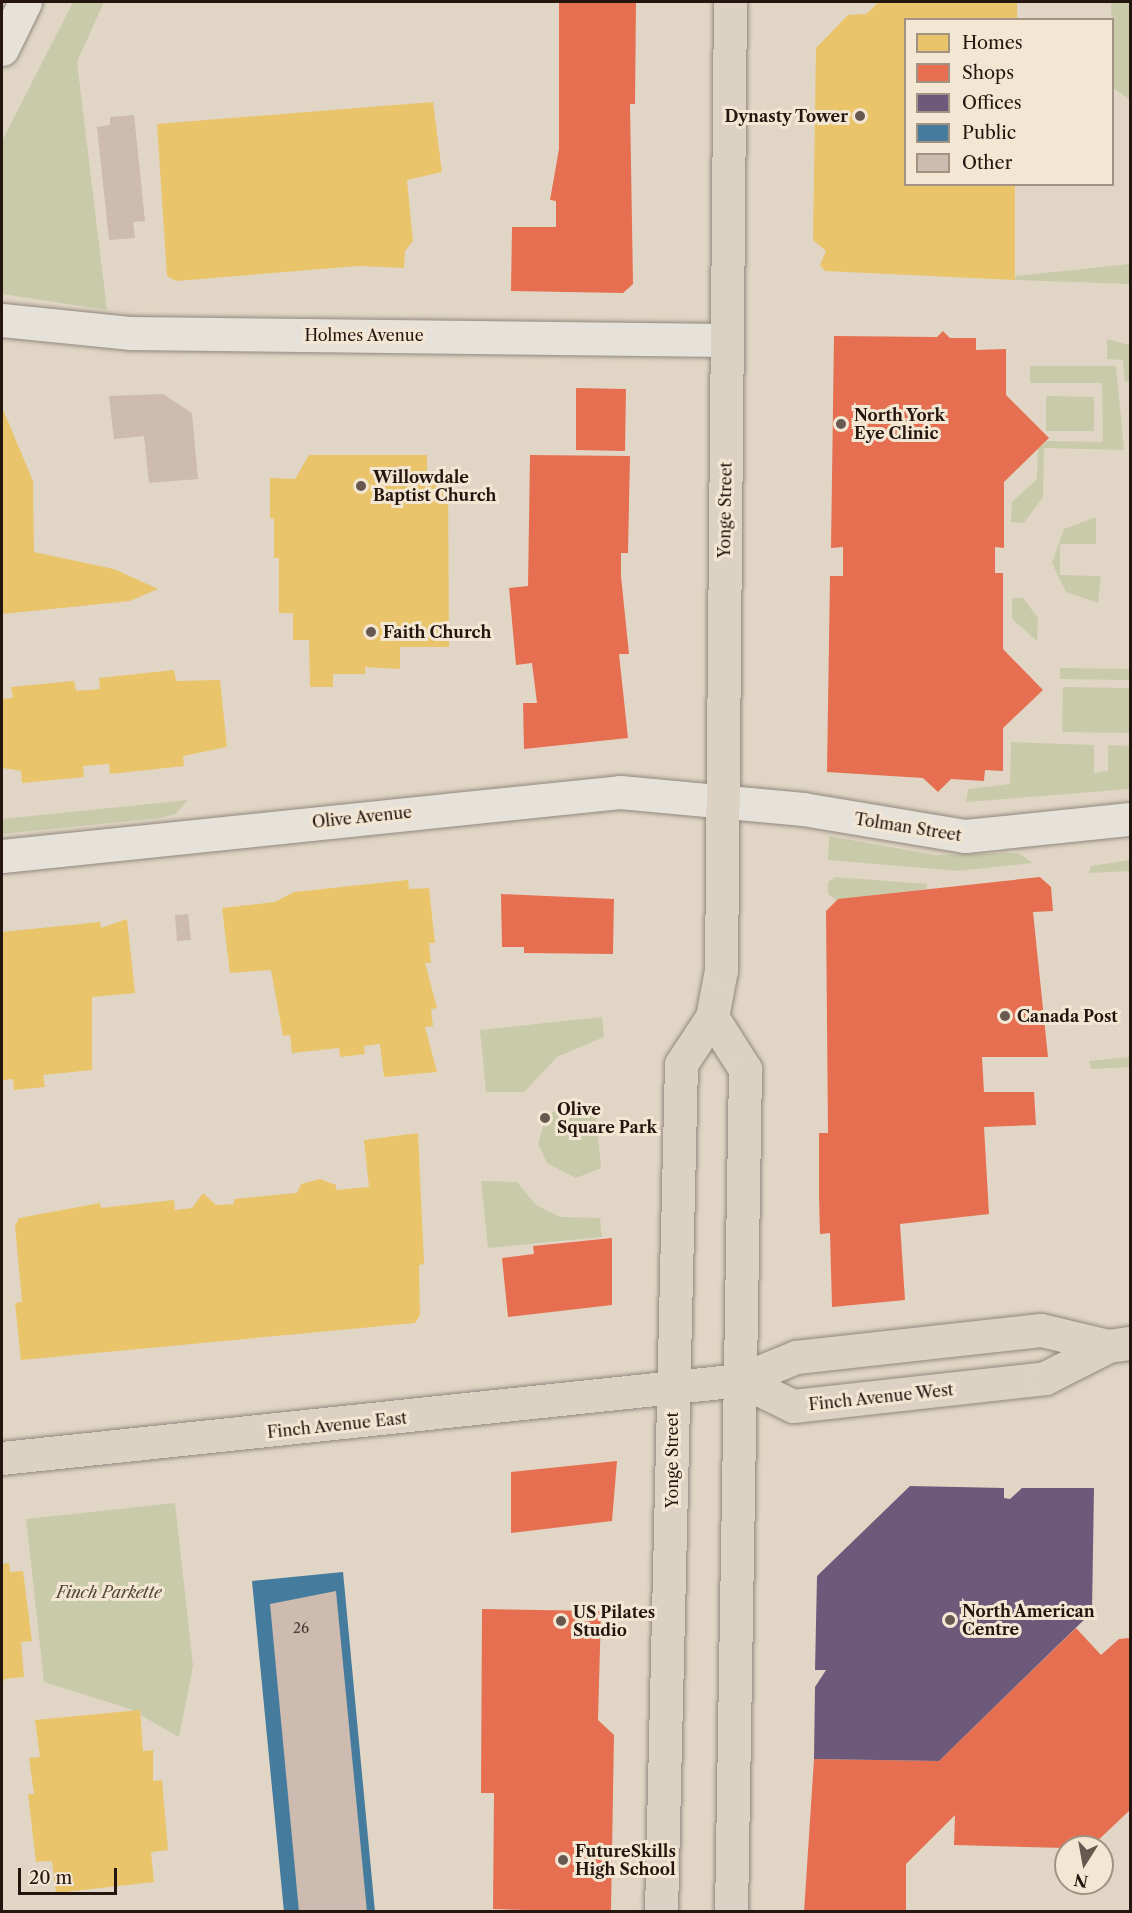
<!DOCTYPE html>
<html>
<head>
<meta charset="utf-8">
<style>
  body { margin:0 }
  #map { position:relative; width:1132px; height:1913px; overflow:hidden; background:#e1d6c5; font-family:"Libre Caslon Text",serif }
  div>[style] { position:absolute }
  .green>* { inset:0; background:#c8caaa }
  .homes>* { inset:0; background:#e9c46a }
  .shops>* { inset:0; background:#e76f51 }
  .offices>* { inset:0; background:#6d597a }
  .public>* { inset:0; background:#457b9d }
  .building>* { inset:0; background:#ccbbae }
  .roads { filter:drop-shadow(0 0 2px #90887e) drop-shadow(0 0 2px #90887e) }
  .minor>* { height:33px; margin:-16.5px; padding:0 16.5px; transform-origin:16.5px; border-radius:16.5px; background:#e7e2d9 }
  .major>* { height:33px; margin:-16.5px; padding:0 16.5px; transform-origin:16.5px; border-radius:16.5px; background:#dbd2c4 }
  .dots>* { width:16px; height:16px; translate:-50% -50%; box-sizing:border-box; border:3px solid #f3e6d2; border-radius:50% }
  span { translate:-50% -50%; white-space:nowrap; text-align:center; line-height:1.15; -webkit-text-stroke:6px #f3e6d2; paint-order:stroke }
  .number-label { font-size:14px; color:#4f3e37 }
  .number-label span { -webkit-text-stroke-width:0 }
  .poi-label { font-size:16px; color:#25150f; font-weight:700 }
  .right { translate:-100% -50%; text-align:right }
  .left { translate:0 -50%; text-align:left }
  .street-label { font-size:16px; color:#25150f }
  .park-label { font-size:16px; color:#504837; font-style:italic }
  .frame { position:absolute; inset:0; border:3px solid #25150f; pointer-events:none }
  .legend { position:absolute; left:904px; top:18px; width:210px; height:168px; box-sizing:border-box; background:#f3e6d2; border:2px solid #a19284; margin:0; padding:8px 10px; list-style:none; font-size:18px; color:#25150f }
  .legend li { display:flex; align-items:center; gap:12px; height:30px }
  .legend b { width:30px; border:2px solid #a19284 }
  .north { position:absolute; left:1054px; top:1835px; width:60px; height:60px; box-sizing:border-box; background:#f3e6d2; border:2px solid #a19284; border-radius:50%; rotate:191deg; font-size:16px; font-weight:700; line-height:24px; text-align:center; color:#25150f }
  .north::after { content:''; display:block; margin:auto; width:21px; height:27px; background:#67594f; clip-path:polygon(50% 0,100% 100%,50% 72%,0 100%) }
  .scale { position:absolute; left:18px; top:1868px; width:99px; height:27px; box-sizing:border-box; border:3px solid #25150f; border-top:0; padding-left:8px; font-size:18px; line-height:21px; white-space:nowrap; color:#25150f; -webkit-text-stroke:4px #f3e6d2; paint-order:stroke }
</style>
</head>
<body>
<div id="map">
  <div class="green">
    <div style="clip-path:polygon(73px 2px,104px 2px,77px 62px,107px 310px,2px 294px,2px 141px)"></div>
    <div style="clip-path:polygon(1111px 2px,1130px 2px,1130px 100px,1113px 88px)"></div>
    <div style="clip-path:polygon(1130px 264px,1130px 284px,1015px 280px,1016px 276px)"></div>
    <div style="clip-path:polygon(1107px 339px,1130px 345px,1130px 381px,1125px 382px,1123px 360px,1107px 359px)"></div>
    <div style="clip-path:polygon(1030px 366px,1116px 366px,1124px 450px,1044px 448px,1043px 497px,1024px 523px,1011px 522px,1012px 502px,1037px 479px,1038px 449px,1047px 441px,1103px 442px,1102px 383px,1030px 383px)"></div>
    <div style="clip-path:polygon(1046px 396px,1094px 397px,1094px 431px,1046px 431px)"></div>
    <div style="clip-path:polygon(1096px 517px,1096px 544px,1060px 544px,1060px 575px,1101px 576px,1098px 603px,1066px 592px,1052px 563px,1064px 529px)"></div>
    <div style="clip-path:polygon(1012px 598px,1023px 598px,1038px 618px,1037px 641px,1012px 619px)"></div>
    <div style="clip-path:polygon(1060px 668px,1130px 669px,1130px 680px,1060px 679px)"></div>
    <div style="clip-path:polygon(1063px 687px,1130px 688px,1130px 733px,1062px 732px)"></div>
    <div style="clip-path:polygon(1011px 742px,1094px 745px,1094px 773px,1108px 771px,1108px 745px,1130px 746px,1130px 789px,966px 802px,968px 789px,1010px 784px)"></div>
    <div style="clip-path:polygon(188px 800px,175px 814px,160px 818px,2px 834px,2px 819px)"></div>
    <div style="clip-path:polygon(829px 836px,934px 855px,1018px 853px,1033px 863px,958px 871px,828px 860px)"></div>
    <div style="clip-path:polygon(1130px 860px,1130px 871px,1089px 873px,1091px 866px)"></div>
    <div style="clip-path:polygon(835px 877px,927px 884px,926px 889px,836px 900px,828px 894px,828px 882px)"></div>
    <div style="clip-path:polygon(602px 1017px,604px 1037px,557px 1057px,524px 1092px,486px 1092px,480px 1030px)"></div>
    <div style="clip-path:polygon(1130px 1057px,1130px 1067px,1091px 1069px,1089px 1061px)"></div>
    <div style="clip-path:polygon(570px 1102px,595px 1106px,601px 1168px,576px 1178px,547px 1163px,538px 1144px,546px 1116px)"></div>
    <div style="clip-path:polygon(481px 1181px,517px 1182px,536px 1205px,560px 1217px,600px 1218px,602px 1237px,488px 1248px)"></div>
    <div style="clip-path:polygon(175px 1503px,193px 1666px,179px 1737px,130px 1709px,44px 1682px,26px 1519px)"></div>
  </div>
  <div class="homes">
    <div style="clip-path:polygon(879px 2px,1017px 2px,1017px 20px,906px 20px,906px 184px,1015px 184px,1015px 280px,825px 271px,820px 265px,826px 251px,813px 240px,816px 48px,848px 15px,866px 14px)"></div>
    <div style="clip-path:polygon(433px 102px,442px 172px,407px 180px,413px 241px,405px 251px,404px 268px,359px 266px,176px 281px,167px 276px,157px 124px)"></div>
    <div style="clip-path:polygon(2px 407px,33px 481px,34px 552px,114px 569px,158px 589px,130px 601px,2px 614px)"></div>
    <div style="clip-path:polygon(309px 455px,427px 455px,427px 476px,448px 475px,449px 647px,400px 647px,400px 669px,365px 667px,365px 674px,333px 674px,333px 687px,310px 687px,309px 640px,293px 640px,293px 613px,279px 613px,279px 558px,274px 558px,274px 519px,270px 518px,270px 478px,295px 479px)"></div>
    <div style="clip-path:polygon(174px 670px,176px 681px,220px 680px,227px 747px,183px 756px,184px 766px,110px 774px,109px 764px,83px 766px,84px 777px,22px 783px,21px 771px,3px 768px,2px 699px,13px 698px,11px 687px,74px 681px,76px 691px,100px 689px,99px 678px)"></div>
    <div style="clip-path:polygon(408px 880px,409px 889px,429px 888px,435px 943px,429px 943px,431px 963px,425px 963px,437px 1008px,431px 1009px,433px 1026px,425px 1027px,437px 1072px,384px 1077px,380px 1044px,364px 1046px,365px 1054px,340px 1057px,339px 1048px,292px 1053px,290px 1035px,283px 1036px,271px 970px,230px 973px,222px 908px,275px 902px,294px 892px)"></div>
    <div style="clip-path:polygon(127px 919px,135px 993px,92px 997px,92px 1070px,43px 1075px,45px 1087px,14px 1090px,13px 1079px,2px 1080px,2px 932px,100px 922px,101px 928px)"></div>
    <div style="clip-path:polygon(418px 1133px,424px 1264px,419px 1265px,420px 1315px,415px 1323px,21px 1360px,15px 1303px,22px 1302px,15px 1226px,19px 1218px,100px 1203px,101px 1208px,174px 1200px,175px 1210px,192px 1208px,203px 1193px,216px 1205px,234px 1204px,234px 1199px,297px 1193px,301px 1184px,320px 1179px,336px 1185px,336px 1190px,369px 1187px,364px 1140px)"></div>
    <div style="clip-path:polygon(9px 1563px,10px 1572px,23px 1571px,32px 1641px,21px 1642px,24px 1677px,4px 1679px,2px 1688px,2px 1564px)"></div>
    <div style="clip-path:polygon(140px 1710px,143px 1751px,153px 1750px,153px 1781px,162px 1780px,168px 1850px,151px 1852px,154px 1882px,56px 1893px,52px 1861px,36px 1862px,28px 1794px,34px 1794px,29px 1758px,40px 1757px,35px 1720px)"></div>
  </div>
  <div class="shops">
    <div style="clip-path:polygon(559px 2px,636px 2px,635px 104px,630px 104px,633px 284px,623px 293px,511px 291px,512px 227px,556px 227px,556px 201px,550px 200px,559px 149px)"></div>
    <div style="clip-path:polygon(943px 331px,950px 338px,976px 338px,976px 350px,1006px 349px,1006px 395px,1049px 438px,1004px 482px,1004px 548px,995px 547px,995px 573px,1003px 573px,1003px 649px,1043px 690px,1003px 728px,1003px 771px,985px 770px,984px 781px,951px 779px,938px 792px,923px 778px,827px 772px,830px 576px,843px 576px,843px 547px,831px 548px,834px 336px,937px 337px)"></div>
    <div style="clip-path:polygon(576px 388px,626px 389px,625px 451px,576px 450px)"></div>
    <div style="clip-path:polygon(530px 455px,630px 456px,628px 553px,621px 553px,621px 576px,629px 654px,619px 654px,628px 738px,524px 749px,523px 703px,537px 703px,532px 663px,516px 665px,509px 588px,528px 586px)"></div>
    <div style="clip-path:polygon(1040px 877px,1051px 887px,1053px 911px,1033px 912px,1048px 1057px,982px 1057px,984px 1092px,1034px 1092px,1036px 1125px,984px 1127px,989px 1214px,900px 1224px,905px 1300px,832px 1307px,830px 1233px,820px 1234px,819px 1196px,819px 1133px,828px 1133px,826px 911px,838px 899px)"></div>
    <div style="clip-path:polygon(501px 894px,614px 899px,613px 954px,524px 953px,524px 947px,502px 947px)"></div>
    <div style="clip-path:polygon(612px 1238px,612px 1305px,508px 1317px,502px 1258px,534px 1254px,533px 1246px)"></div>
    <div style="clip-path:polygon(617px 1461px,612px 1521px,511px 1533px,511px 1472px)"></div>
    <div style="clip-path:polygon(482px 1609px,601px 1611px,598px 1720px,614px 1735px,611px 1912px,493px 1909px,494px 1793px,481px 1793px)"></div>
    <div style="clip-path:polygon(1076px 1628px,1101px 1655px,1119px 1639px,1130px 1638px,1130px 1810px,1091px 1847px,1066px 1848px,954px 1845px,955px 1815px,906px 1864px,906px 1912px,804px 1912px,814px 1759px,939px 1761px)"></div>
  </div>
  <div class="offices">
    <div style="clip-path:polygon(910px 1486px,1004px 1488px,1004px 1498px,1010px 1499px,1022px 1488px,1094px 1488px,1092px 1612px,939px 1761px,814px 1759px,815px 1687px,826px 1670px,815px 1670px,817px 1576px)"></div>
  </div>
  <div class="public">
    <div style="clip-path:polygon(343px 1572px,375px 1912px,284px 1912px,252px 1581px)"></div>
  </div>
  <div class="building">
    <div style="clip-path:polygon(134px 115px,145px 221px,133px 222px,135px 238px,109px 240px,97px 127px,110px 125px,110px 117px)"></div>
    <div style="clip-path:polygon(163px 394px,192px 413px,198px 479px,149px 483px,144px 436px,114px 439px,109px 396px)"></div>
    <div style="clip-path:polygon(188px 914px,191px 940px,177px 941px,175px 915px)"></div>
    <div style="clip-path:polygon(336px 1591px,367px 1912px,299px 1912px,270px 1604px)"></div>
  </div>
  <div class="roads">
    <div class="minor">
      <div style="left:2px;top:49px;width:52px;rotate:-63.9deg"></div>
      <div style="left:2px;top:320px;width:130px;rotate:5.8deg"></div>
      <div style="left:131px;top:333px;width:596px;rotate:0.67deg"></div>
      <div style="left:2px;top:856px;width:621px;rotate:-5.91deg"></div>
      <div style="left:620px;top:792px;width:184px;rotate:5.3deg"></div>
      <div style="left:803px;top:809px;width:164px;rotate:9.5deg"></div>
      <div style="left:965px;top:836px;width:166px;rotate:-5.9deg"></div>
    </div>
    <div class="major">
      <div style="left:712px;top:1017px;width:62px;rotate:57.6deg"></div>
      <div style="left:745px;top:1069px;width:843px;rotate:90.95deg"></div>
      <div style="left:740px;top:1380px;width:59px;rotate:26.1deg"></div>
      <div style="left:793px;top:1406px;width:254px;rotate:-6.3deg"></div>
      <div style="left:1045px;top:1378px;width:71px;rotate:-26.9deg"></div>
      <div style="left:2px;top:1458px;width:742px;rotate:-6.03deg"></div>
      <div style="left:740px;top:1380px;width:61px;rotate:-22.3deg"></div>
      <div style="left:796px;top:1357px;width:246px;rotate:-6.3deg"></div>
      <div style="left:1041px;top:1330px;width:69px;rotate:13.4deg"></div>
      <div style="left:1108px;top:1346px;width:22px;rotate:-8deg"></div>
      <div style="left:661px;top:1912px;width:848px;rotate:-88.65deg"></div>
      <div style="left:681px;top:1064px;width:56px;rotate:-56.6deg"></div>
      <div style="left:712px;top:1017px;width:48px;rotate:-79.2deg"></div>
      <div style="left:721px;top:970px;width:968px;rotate:-89.47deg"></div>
    </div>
  </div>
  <div class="dots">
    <div style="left:860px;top:116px;background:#67594f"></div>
    <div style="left:841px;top:424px;background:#67594f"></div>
    <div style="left:361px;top:486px;background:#67594f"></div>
    <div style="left:371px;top:632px;background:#67594f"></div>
    <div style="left:1005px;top:1016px;background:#67594f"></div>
    <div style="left:545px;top:1118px;background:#67594f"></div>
    <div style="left:950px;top:1620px;background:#67594f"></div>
    <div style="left:561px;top:1621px;background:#67594f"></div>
    <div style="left:563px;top:1860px;background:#67594f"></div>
  </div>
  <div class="number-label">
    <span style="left:301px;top:1628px">26</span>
  </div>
  <div class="poi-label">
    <span class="right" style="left:848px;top:116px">Dynasty Tower</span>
    <span class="left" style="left:854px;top:424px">North York<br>Eye Clinic</span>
    <span class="left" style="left:373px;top:486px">Willowdale<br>Baptist Church</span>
    <span class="left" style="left:383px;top:632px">Faith Church</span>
    <span class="left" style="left:1017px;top:1016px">Canada Post</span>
    <span class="left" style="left:557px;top:1118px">Olive<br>Square Park</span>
    <span class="left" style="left:962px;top:1620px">North American<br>Centre</span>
    <span class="left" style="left:573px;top:1621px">US Pilates<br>Studio</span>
    <span class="left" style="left:575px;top:1860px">FutureSkills<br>High School</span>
  </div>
  <div class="street-label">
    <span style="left:364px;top:335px">Holmes Avenue</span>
    <span style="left:725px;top:510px;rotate:-89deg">Yonge Street</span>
    <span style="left:362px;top:817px;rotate:-6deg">Olive Avenue</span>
    <span style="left:908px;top:827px;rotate:9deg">Tolman Street</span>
    <span style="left:881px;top:1397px;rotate:-6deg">Finch Avenue West</span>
    <span style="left:337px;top:1425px;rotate:-6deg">Finch Avenue East</span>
    <span style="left:672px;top:1460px;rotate:-90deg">Yonge Street</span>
  </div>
  <div class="park-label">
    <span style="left:109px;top:1592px">Finch Parkette</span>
  </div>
  <div class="frame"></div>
  <ul class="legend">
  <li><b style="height:16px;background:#e9c46a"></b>Homes</li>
  <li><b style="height:16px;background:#e76f51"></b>Shops</li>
  <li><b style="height:16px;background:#6d597a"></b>Offices</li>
  <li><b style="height:16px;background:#457b9d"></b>Public</li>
  <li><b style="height:16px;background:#ccbbae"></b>Other</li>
  </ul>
  <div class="north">N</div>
  <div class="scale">20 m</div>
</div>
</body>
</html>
